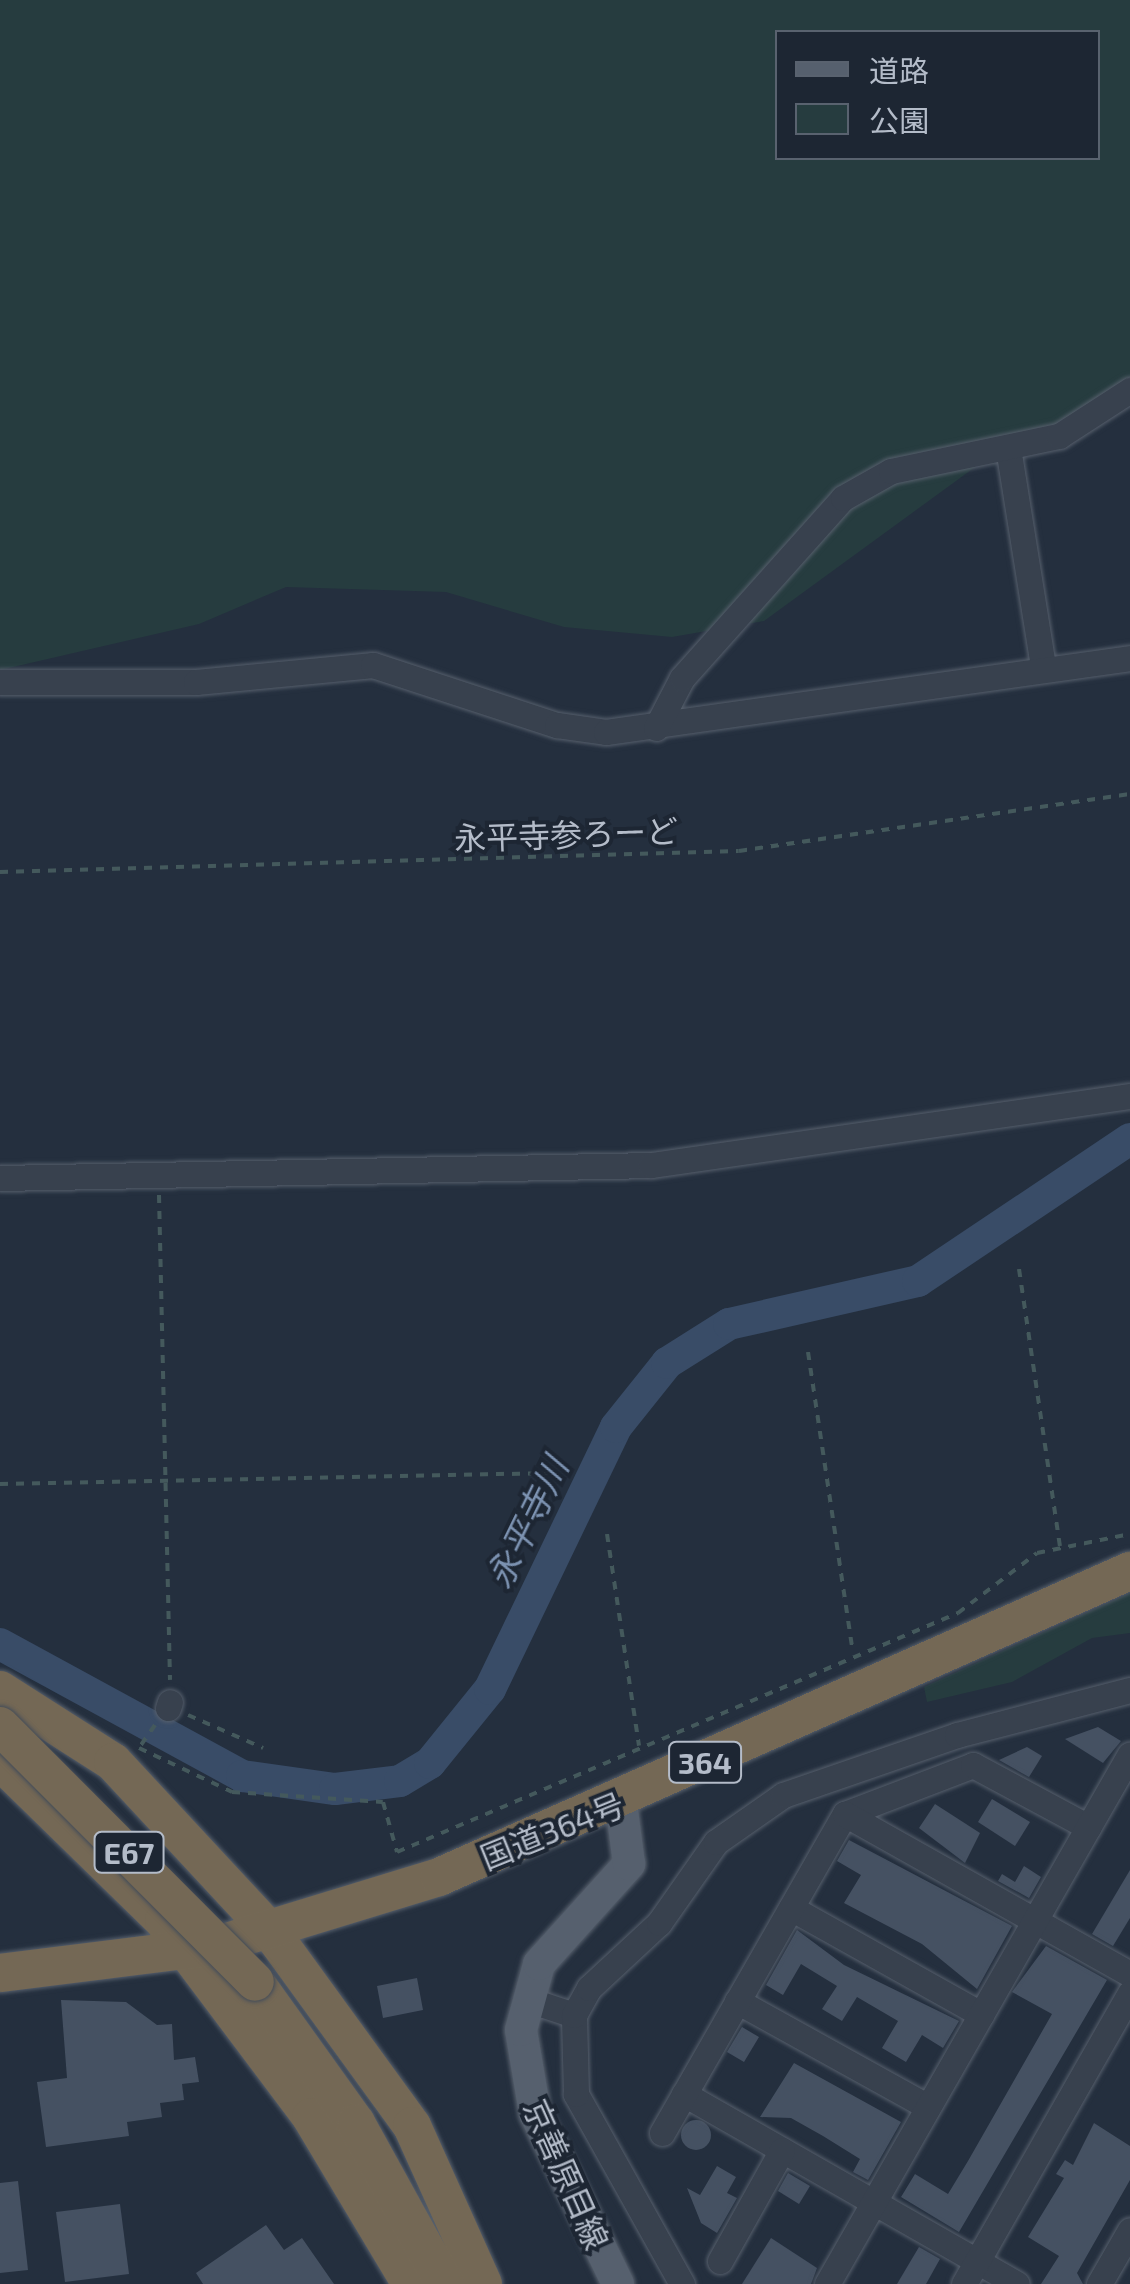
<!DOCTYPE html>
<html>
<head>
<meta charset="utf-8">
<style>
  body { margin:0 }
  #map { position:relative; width:1130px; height:2284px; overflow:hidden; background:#242f3e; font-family:"Exo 2","Noto Sans JP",sans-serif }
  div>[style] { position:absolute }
  .green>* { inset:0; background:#263c3f }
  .river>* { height:32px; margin:-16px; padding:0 16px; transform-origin:16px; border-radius:16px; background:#394c67 }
  .building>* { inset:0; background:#455162 }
  .round { border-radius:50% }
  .path>* { height:4px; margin-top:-2px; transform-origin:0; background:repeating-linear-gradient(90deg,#44595c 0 8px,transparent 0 16px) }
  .roads { filter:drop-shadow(0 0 2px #565f6c) drop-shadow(0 0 2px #565f6c) }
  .minor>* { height:25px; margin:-12.5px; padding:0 12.5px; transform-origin:12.5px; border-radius:12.5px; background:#38414e }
  .major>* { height:32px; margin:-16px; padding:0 16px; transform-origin:16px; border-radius:16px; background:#56606e }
  .highway>* { height:38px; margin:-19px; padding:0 19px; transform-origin:19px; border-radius:19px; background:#746855 }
  .bridges { filter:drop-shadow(0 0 2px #434c59) drop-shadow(0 0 2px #434c59) }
  .highway-bridge>* { height:38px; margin:-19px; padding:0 19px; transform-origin:19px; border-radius:19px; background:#746855 }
  span { translate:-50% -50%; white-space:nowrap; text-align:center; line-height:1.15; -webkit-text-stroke:8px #1d2633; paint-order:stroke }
  .shield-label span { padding:2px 8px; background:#1d2633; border:2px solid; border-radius:8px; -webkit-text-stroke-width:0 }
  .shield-label { font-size:30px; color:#b4bcc9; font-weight:700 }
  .street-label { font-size:32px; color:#b4bcc9 }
  .water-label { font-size:35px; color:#7c92b1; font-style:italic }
  .legend { position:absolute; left:775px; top:30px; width:325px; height:130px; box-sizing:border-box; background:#1d2633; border:2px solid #59626f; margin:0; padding:12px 18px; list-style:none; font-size:30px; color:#b4bcc9 }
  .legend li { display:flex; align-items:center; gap:20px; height:50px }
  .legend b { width:50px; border:2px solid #59626f }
</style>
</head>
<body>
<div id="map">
  <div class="green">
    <div style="clip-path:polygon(evenodd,0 0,1130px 0,1130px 404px,993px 454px,764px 621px,672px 637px,564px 627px,446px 592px,286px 587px,199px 624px,0 670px,0 0,778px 32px,1098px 32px,1098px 158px,778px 158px,778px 32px)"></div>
    <div style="clip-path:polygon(1130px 1593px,1130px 1633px,1092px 1638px,1012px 1682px,927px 1702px,924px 1687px)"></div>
  </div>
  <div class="river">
    <div style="left:0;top:1644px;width:276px;rotate:28.6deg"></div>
    <div style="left:242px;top:1776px;width:94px;rotate:8deg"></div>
    <div style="left:335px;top:1789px;width:65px;rotate:-7deg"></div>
    <div style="left:400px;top:1781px;width:35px;rotate:-31deg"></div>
    <div style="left:430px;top:1763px;width:95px;rotate:-51deg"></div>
    <div style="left:490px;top:1689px;width:291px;rotate:-64.3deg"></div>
    <div style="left:616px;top:1427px;width:82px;rotate:-51.4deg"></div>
    <div style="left:667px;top:1363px;width:73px;rotate:-32.2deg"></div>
    <div style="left:729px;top:1324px;width:194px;rotate:-12.8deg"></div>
    <div style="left:918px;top:1281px;width:255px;rotate:-33.8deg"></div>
  </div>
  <div class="building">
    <div style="clip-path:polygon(1098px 1727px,1121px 1741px,1103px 1763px,1065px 1739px)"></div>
    <div style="clip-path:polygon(1027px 1747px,1042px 1756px,1029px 1777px,999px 1760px)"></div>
    <div style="clip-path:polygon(992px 1799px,1030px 1822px,1015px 1846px,978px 1822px)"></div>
    <div style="clip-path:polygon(935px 1804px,980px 1833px,965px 1863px,919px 1828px)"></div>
    <div style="clip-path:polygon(849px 1840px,1012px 1926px,977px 1989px,922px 1944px,844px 1903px,861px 1875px,837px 1861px)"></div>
    <div style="clip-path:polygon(1024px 1866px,1041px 1877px,1029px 1898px,998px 1881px,1002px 1874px,1015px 1882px)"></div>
    <div style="clip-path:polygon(1130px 1870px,1130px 1918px,1113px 1946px,1092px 1934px)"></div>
    <div style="clip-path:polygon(797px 1930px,844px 1965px,959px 2021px,943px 2048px,922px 2035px,906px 2062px,882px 2048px,898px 2021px,857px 1997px,842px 2021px,822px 2009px,837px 1986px,801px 1964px,783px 1995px,766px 1985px)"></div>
    <div style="clip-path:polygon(1046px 1946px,1107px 1980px,959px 2232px,901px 2197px,915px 2174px,948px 2194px,968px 2161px,1052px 2014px,1012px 1992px)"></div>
    <div style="clip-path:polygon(417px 1978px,423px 2010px,383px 2018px,377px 1986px)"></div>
    <div style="clip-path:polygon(61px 2000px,126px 2002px,157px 2025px,172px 2024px,174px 2060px,195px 2057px,199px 2082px,182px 2084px,184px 2100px,160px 2103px,162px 2117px,127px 2122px,129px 2136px,46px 2147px,37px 2082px,67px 2078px)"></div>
    <div style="clip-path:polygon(742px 2027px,759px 2037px,744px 2062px,727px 2052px)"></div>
    <div style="clip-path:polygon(794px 2063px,901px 2122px,868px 2180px,853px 2172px,860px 2159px,823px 2136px,791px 2118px,760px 2117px)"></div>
    <div class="round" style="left:681px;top:2120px;width:30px;height:30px"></div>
    <div style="clip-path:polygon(1094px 2123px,1130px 2146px,1130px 2180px,1077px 2273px,1083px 2284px,1041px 2284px,1059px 2256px,1028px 2237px,1064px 2178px,1056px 2174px,1065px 2160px,1073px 2165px)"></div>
    <div style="clip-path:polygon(717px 2166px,736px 2177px,727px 2193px,737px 2198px,717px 2233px,701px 2223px,687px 2188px,700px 2195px)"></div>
    <div style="clip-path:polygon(788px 2173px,810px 2186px,799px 2204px,778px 2191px)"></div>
    <div style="clip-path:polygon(18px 2181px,28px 2270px,0 2273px,0 2183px)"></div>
    <div style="clip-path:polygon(120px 2204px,129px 2274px,65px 2282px,56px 2212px)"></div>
    <div style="clip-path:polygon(266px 2225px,284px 2250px,302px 2238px,334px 2284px,203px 2284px,196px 2273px)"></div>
    <div style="clip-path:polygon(771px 2238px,817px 2268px,811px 2284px,742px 2284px)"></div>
    <div style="clip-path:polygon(919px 2247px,940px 2259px,926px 2284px,897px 2284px)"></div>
  </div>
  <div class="path">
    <div style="left:0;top:872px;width:739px;rotate:-1.63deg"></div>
    <div style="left:739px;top:851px;width:395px;rotate:-8.3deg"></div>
    <div style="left:159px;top:1195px;width:485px;rotate:88.7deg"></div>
    <div style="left:1019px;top:1269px;width:280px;rotate:81.6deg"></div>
    <div style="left:808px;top:1352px;width:303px;rotate:81.5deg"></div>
    <div style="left:0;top:1484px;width:551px;rotate:-1.14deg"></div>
    <div style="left:607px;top:1534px;width:214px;rotate:81.4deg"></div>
    <div style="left:188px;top:1715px;width:82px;rotate:23.7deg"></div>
    <div style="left:155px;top:1725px;width:28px;rotate:125deg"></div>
    <div style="left:139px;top:1748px;width:103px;rotate:25.3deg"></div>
    <div style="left:232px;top:1792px;width:151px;rotate:3.8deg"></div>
    <div style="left:383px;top:1802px;width:52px;rotate:74.4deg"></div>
    <div style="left:397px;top:1852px;width:610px;rotate:-23.08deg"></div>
    <div style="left:958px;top:1613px;width:99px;rotate:-37.2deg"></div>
    <div style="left:1037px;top:1553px;width:95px;rotate:-11.5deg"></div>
  </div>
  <div class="roads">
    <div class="minor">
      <div style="left:1010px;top:460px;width:210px;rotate:80.9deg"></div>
      <div style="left:0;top:682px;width:196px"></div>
      <div style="left:196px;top:682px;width:178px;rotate:-5.5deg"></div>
      <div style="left:373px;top:665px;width:194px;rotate:18.1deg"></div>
      <div style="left:557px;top:725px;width:49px;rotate:8.1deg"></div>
      <div style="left:606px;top:732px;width:529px;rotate:-8.04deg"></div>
      <div style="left:656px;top:728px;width:56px;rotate:-62.5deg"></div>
      <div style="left:682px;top:678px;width:241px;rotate:-48.2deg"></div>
      <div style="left:843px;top:498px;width:55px;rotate:-29.4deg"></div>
      <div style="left:891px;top:471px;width:172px;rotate:-11.8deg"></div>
      <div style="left:1059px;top:436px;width:85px;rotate:-32.9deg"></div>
      <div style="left:0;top:1178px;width:651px;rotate:-1.14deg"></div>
      <div style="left:651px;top:1165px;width:484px;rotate:-8.2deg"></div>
      <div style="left:168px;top:1708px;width:6px;rotate:-72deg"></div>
      <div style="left:845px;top:1814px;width:137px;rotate:-20.9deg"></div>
      <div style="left:973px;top:1765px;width:131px;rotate:28.3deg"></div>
      <div style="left:791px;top:1908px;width:218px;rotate:29.2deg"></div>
      <div style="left:526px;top:1999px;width:51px;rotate:18.4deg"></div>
      <div style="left:737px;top:2001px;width:218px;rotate:29deg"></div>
      <div style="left:684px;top:2094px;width:383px;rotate:29.7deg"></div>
      <div style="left:662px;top:2133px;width:368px;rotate:-60.2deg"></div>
      <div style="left:845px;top:1814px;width:327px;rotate:29.3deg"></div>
      <div style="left:720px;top:2261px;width:127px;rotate:-60.8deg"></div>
      <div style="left:682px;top:2284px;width:218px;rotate:-119.2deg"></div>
      <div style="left:576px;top:2094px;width:79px;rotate:-91.5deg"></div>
      <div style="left:574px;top:2015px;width:31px;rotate:-61deg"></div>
      <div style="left:589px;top:1988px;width:96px;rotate:-42.9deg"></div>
      <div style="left:659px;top:1923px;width:99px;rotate:-54.9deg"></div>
      <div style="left:716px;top:1842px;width:82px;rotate:-35deg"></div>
      <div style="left:783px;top:1795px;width:184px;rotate:-19deg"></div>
      <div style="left:957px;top:1735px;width:179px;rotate:-14.6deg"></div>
      <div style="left:827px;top:2284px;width:610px;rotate:-60.24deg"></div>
      <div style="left:964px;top:2284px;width:335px;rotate:-60.3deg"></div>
      <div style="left:1099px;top:2284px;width:62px;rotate:-60.1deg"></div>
    </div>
    <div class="major">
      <div style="left:618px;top:2284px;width:190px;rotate:-115.9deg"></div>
      <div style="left:535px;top:2113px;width:84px;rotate:-99.6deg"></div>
      <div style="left:521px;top:2030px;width:68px;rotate:-74.7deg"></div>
      <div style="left:539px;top:1964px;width:135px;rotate:-48deg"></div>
      <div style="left:629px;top:1864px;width:63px;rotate:-97.4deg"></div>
    </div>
    <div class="highway">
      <div style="left:0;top:1690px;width:134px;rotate:32.5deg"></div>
      <div style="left:113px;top:1762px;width:232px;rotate:47.1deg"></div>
      <div style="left:271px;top:1932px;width:240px;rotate:54deg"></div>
      <div style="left:412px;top:2126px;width:173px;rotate:65.8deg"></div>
      <div style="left:0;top:1761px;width:229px;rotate:44.3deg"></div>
      <div style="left:164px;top:1921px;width:245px;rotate:53.1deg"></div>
      <div style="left:311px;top:2117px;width:195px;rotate:59.1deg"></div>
      <div style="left:0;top:1973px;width:212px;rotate:-7.1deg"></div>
      <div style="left:210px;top:1947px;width:239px;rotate:-17deg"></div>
      <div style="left:439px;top:1877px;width:756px;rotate:-23.89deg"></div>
      <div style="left:255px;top:1982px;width:173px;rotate:54.4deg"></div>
      <div style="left:356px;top:2123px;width:184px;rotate:61.1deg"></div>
    </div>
  </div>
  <div class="bridges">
    <div class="highway-bridge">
      <div style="left:0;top:1726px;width:361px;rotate:45.1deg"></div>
    </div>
  </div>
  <div class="shield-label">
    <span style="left:705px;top:1762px">364</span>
    <span style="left:129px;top:1852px">E67</span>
  </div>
  <div class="street-label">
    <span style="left:566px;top:834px;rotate:-2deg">永平寺参ろーど</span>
    <span style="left:552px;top:1830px;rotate:-22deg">国道364号</span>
    <span style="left:567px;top:2174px;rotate:66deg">京善原目線</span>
  </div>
  <div class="water-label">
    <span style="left:526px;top:1522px;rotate:-64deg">永平寺川</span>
  </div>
  <ul class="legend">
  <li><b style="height:12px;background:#56606e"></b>道路</li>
  <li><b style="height:28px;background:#263c3f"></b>公園</li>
  </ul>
</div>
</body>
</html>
